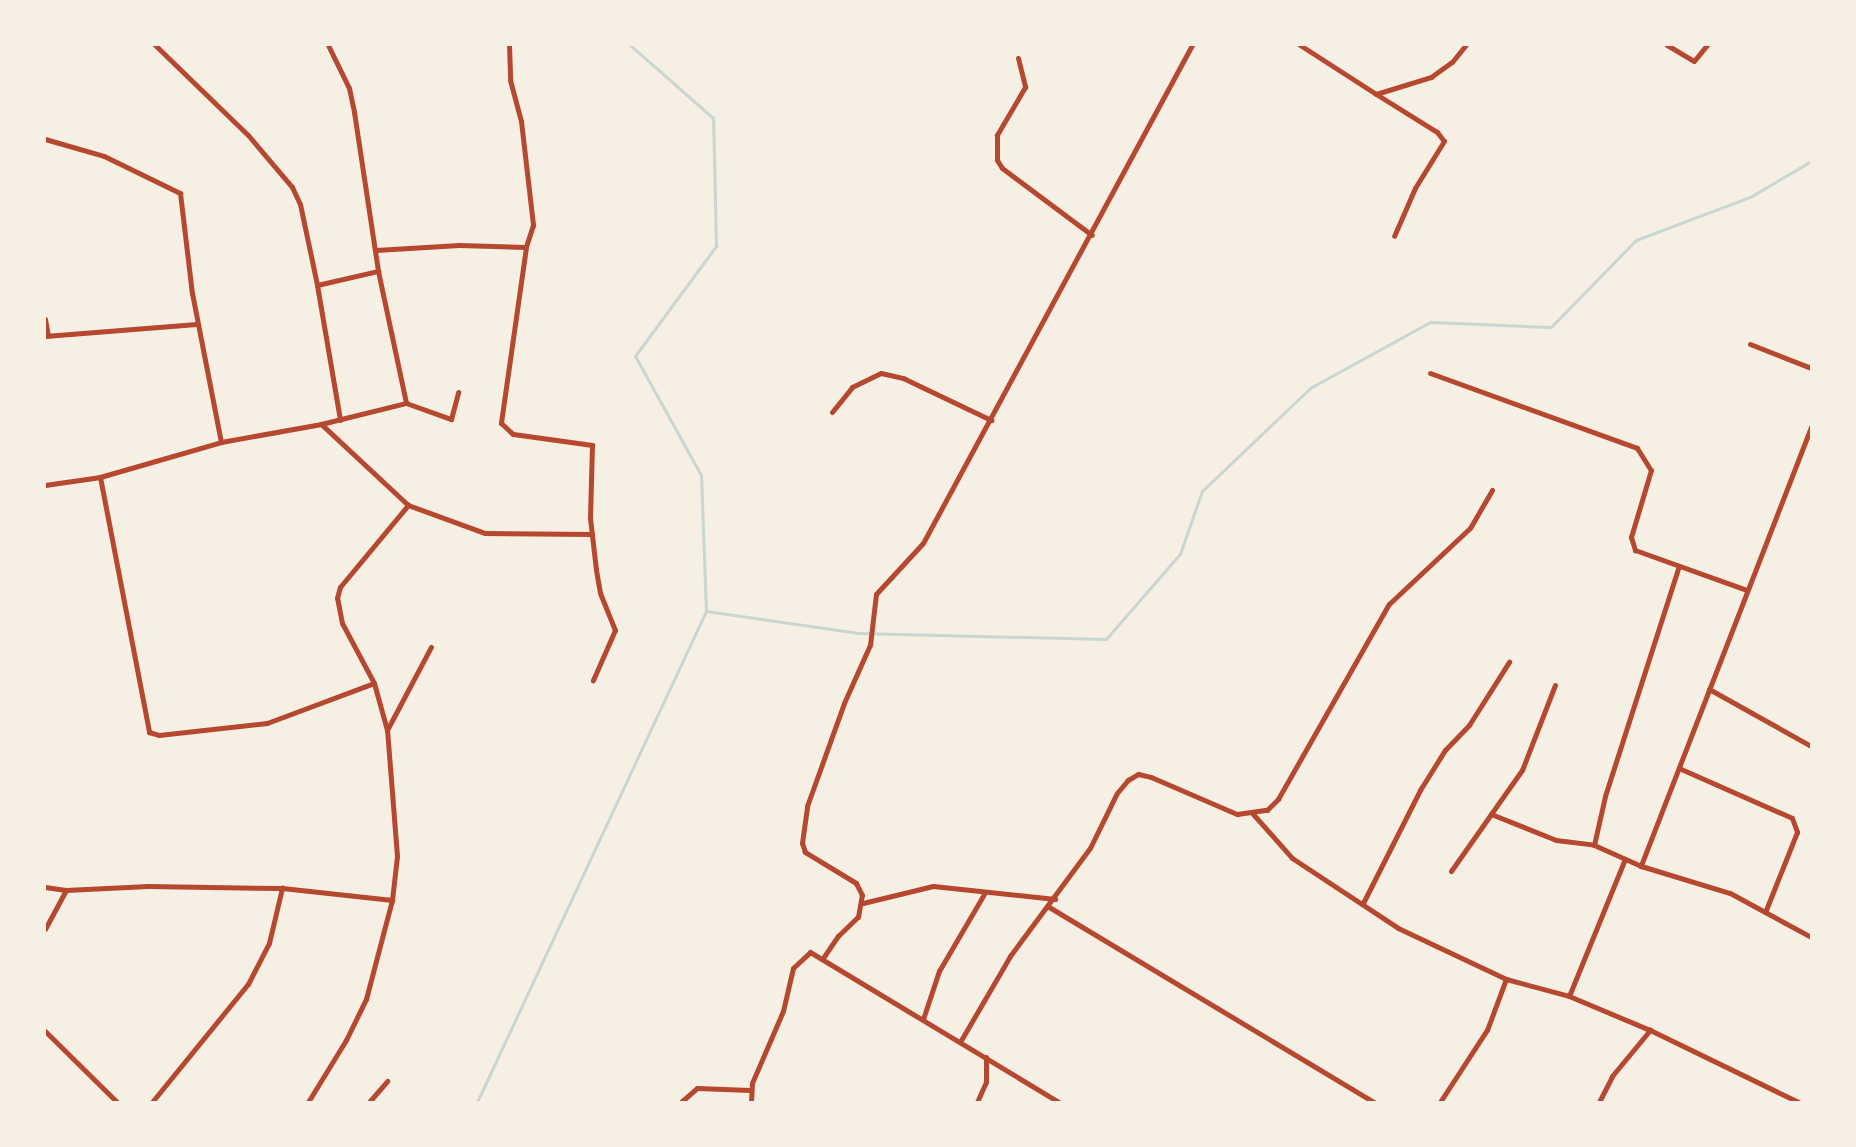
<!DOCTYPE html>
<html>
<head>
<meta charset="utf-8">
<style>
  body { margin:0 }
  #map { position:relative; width:1856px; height:1147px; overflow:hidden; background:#f6efe4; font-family:Merriweather,serif }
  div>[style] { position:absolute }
  .stream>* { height:3px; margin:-1.5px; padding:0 1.5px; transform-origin:1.5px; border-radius:1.5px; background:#c9d6d2 }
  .minor>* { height:5px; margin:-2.5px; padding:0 2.5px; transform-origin:2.5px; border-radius:2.5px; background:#b5482f }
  span { translate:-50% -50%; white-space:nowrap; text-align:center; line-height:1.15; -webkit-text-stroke:6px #f6efe4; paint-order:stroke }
  .frame { position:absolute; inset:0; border:46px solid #f6efe4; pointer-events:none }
</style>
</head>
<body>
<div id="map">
  <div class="stream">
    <div style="left:706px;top:611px;width:154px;rotate:8.2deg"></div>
    <div style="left:858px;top:633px;width:248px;rotate:1.4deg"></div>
    <div style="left:1106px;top:639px;width:113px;rotate:-49deg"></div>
    <div style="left:1180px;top:554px;width:67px;rotate:-70.8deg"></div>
    <div style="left:1202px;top:491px;width:149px;rotate:-43.6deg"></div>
    <div style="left:1310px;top:388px;width:137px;rotate:-28.8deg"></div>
    <div style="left:1430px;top:322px;width:121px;rotate:2.4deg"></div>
    <div style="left:1551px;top:327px;width:122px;rotate:-45.7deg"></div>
    <div style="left:1636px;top:240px;width:122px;rotate:-20.7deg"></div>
    <div style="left:1750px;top:197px;width:71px;rotate:-30.5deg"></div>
    <div style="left:477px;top:1102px;width:542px;rotate:-65deg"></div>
    <div style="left:706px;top:611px;width:136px;rotate:-92.1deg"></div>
    <div style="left:701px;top:475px;width:136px;rotate:-119deg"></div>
    <div style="left:635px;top:356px;width:137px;rotate:-53.6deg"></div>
    <div style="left:716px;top:246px;width:128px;rotate:-91.3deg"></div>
    <div style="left:713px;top:118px;width:111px;rotate:-138.7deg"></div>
  </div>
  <div class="minor">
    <div style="left:155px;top:45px;width:129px;rotate:44.1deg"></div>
    <div style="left:248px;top:135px;width:68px;rotate:49.8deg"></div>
    <div style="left:292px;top:187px;width:19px;rotate:65deg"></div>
    <div style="left:300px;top:204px;width:83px;rotate:78.1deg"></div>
    <div style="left:317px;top:285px;width:137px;rotate:80.3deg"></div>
    <div style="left:328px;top:45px;width:48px;rotate:64deg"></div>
    <div style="left:349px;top:88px;width:25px;rotate:78deg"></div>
    <div style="left:354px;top:112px;width:161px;rotate:81.4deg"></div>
    <div style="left:378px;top:271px;width:135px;rotate:78deg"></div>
    <div style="left:509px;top:45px;width:35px;rotate:88deg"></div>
    <div style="left:510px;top:80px;width:42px;rotate:75deg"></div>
    <div style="left:521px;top:121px;width:105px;rotate:83.4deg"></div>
    <div style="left:533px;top:225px;width:23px;rotate:108deg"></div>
    <div style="left:526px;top:247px;width:178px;rotate:98.1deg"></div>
    <div style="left:501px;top:423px;width:16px;rotate:43deg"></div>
    <div style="left:513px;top:434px;width:80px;rotate:7.9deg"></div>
    <div style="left:592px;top:445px;width:73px;rotate:91.6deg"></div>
    <div style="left:590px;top:518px;width:52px;rotate:83.4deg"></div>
    <div style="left:596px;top:570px;width:23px;rotate:80deg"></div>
    <div style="left:600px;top:593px;width:40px;rotate:68deg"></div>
    <div style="left:615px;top:630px;width:55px;rotate:113.7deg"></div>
    <div style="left:1300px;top:45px;width:90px;rotate:32.8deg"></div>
    <div style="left:1376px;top:94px;width:58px;rotate:-17.2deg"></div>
    <div style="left:1431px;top:77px;width:26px;rotate:-36deg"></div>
    <div style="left:1452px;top:62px;width:22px;rotate:-51deg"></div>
    <div style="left:1667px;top:45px;width:31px;rotate:31deg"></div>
    <div style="left:1694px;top:61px;width:21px;rotate:-51deg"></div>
    <div style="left:1018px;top:58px;width:30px;rotate:76deg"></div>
    <div style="left:1025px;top:87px;width:56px;rotate:120.3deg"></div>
    <div style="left:997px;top:135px;width:25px;rotate:90deg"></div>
    <div style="left:997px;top:160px;width:9px;rotate:58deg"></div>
    <div style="left:1002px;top:168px;width:112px;rotate:36.7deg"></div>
    <div style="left:1376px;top:94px;width:72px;rotate:31.9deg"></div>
    <div style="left:1437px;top:132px;width:11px;rotate:52deg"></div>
    <div style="left:1444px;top:141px;width:55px;rotate:121.7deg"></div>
    <div style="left:1415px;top:188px;width:52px;rotate:113.6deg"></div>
    <div style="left:45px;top:139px;width:61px;rotate:16.1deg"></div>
    <div style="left:104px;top:156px;width:85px;rotate:26deg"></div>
    <div style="left:180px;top:193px;width:101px;rotate:83.2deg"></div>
    <div style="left:192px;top:293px;width:152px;rotate:79deg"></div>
    <div style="left:376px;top:250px;width:83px;rotate:-3.4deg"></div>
    <div style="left:459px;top:245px;width:67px;rotate:1.7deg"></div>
    <div style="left:317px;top:285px;width:63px;rotate:-12.9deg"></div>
    <div style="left:45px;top:319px;width:17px;rotate:80deg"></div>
    <div style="left:45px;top:336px;width:152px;rotate:-4.5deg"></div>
    <div style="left:1750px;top:344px;width:66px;rotate:21.5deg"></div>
    <div style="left:1430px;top:373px;width:220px;rotate:19.9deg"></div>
    <div style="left:1637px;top:448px;width:26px;rotate:58deg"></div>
    <div style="left:1651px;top:470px;width:70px;rotate:106.6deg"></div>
    <div style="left:1631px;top:537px;width:14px;rotate:73deg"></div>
    <div style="left:1635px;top:550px;width:119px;rotate:19.7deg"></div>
    <div style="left:832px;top:412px;width:32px;rotate:-51deg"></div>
    <div style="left:852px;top:387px;width:32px;rotate:-26deg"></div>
    <div style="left:881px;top:373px;width:23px;rotate:13deg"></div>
    <div style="left:903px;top:378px;width:98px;rotate:25.5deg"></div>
    <div style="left:1811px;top:427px;width:471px;rotate:111.2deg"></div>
    <div style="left:1641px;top:866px;width:93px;rotate:16.9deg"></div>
    <div style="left:1730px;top:893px;width:92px;rotate:28.5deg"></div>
    <div style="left:100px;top:477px;width:260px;rotate:79.1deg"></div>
    <div style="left:149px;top:732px;width:10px;rotate:17deg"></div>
    <div style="left:159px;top:735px;width:109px;rotate:-6.3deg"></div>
    <div style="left:267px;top:723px;width:114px;rotate:-20.5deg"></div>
    <div style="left:45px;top:485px;width:56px;rotate:-8.3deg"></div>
    <div style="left:100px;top:477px;width:126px;rotate:-16.1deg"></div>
    <div style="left:221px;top:442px;width:102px;rotate:-10.2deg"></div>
    <div style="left:321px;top:424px;width:88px;rotate:-13.9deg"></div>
    <div style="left:406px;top:403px;width:48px;rotate:19.6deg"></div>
    <div style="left:451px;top:419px;width:28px;rotate:-75deg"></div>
    <div style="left:408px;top:505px;width:82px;rotate:20deg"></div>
    <div style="left:485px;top:533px;width:107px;rotate:0.5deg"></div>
    <div style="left:1555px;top:685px;width:91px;rotate:111.2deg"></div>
    <div style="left:1522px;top:770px;width:54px;rotate:125.2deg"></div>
    <div style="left:1491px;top:814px;width:70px;rotate:21.8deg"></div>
    <div style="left:1556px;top:840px;width:38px;rotate:7deg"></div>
    <div style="left:1594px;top:845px;width:51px;rotate:24.1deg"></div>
    <div style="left:1709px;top:689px;width:117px;rotate:29.2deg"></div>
    <div style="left:387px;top:730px;width:94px;rotate:-62.1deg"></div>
    <div style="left:1681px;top:769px;width:121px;rotate:23.8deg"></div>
    <div style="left:1792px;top:818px;width:15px;rotate:70deg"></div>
    <div style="left:1797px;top:832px;width:84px;rotate:111.7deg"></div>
    <div style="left:1253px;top:814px;width:59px;rotate:48.4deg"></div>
    <div style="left:1292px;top:858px;width:127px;rotate:33.4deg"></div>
    <div style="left:1398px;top:928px;width:119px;rotate:25.3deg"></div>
    <div style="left:1506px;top:979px;width:65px;rotate:15.1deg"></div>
    <div style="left:1569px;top:996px;width:88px;rotate:22.8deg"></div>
    <div style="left:1650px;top:1030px;width:165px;rotate:25.9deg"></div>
    <div style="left:1594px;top:845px;width:50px;rotate:-77.3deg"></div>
    <div style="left:1605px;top:796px;width:239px;rotate:-72.2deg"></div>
    <div style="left:1451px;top:871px;width:70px;rotate:-54.9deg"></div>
    <div style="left:45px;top:887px;width:21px;rotate:8deg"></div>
    <div style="left:66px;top:890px;width:82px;rotate:-2.8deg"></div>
    <div style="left:148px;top:886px;width:134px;rotate:0.9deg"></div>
    <div style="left:282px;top:888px;width:111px;rotate:6.2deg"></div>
    <div style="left:863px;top:903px;width:72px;rotate:-13.7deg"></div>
    <div style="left:933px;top:886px;width:123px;rotate:6.1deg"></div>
    <div style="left:1363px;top:903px;width:127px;rotate:-63.2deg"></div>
    <div style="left:1420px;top:790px;width:47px;rotate:-58deg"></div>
    <div style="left:1445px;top:750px;width:35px;rotate:-46deg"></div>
    <div style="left:1469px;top:725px;width:75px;rotate:-57.6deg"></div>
    <div style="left:1049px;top:907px;width:379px;rotate:31deg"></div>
    <div style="left:45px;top:929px;width:44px;rotate:-61.7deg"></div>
    <div style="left:823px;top:958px;width:27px;rotate:-56deg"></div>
    <div style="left:838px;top:936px;width:28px;rotate:-44deg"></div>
    <div style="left:858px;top:917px;width:22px;rotate:-80deg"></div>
    <div style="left:862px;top:895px;width:13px;rotate:-117deg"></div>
    <div style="left:856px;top:883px;width:60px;rotate:-148.7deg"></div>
    <div style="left:805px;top:852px;width:9px;rotate:-108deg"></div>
    <div style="left:802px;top:843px;width:37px;rotate:-82deg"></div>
    <div style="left:807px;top:806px;width:109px;rotate:-70.2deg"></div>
    <div style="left:844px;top:703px;width:64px;rotate:-65.9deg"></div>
    <div style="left:870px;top:645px;width:51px;rotate:-83.3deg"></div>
    <div style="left:876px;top:594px;width:69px;rotate:-47.3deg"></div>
    <div style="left:923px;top:543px;width:566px;rotate:-61.62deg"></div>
    <div style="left:1569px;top:996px;width:148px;rotate:-67.8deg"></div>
    <div style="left:923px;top:1019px;width:51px;rotate:-71.6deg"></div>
    <div style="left:939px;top:971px;width:89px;rotate:-59.7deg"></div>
    <div style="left:45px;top:1031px;width:101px;rotate:44.6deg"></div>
    <div style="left:960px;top:1042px;width:99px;rotate:-59.8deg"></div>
    <div style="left:1010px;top:956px;width:134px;rotate:-53.5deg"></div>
    <div style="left:1090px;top:848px;width:61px;rotate:-63.9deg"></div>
    <div style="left:1117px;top:793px;width:17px;rotate:-50deg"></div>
    <div style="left:1128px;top:780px;width:12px;rotate:-31deg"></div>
    <div style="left:1138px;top:774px;width:13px;rotate:13deg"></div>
    <div style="left:1151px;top:777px;width:94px;rotate:23.3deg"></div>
    <div style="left:1237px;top:814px;width:30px;rotate:-8deg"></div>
    <div style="left:1267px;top:810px;width:16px;rotate:-45deg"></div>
    <div style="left:1278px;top:799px;width:224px;rotate:-60.4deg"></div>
    <div style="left:1389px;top:604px;width:111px;rotate:-43.2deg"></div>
    <div style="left:1470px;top:528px;width:44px;rotate:-59.9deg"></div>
    <div style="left:152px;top:1102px;width:152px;rotate:-50.9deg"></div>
    <div style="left:248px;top:984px;width:46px;rotate:-62.9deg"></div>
    <div style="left:269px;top:943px;width:57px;rotate:-76.7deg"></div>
    <div style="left:308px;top:1102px;width:73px;rotate:-58.5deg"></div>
    <div style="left:346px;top:1040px;width:46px;rotate:-64deg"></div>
    <div style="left:366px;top:999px;width:102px;rotate:-75.3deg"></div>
    <div style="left:392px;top:900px;width:44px;rotate:-83.5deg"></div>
    <div style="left:397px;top:856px;width:126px;rotate:-94.5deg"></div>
    <div style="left:387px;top:730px;width:49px;rotate:-105.5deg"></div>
    <div style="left:374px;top:683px;width:68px;rotate:-118.1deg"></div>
    <div style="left:342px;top:623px;width:25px;rotate:-101deg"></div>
    <div style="left:337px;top:598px;width:11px;rotate:-75deg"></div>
    <div style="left:340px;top:587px;width:107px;rotate:-50.3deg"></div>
    <div style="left:408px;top:505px;width:119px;rotate:-137deg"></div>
    <div style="left:369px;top:1102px;width:28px;rotate:-49deg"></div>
    <div style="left:681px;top:1102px;width:21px;rotate:-41deg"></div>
    <div style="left:697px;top:1088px;width:53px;rotate:2.2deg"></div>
    <div style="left:751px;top:1102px;width:19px;rotate:-87deg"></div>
    <div style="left:752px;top:1083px;width:78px;rotate:-66.7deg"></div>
    <div style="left:783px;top:1011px;width:44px;rotate:-76.9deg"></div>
    <div style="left:793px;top:968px;width:23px;rotate:-43deg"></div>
    <div style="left:810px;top:952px;width:291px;rotate:31.1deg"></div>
    <div style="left:977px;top:1102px;width:22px;rotate:-66deg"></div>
    <div style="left:986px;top:1082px;width:25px;rotate:-90deg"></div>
    <div style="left:1440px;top:1102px;width:86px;rotate:-56.9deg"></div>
    <div style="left:1487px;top:1030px;width:54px;rotate:-69.6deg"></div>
    <div style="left:1599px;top:1102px;width:29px;rotate:-63deg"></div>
    <div style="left:1612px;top:1076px;width:60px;rotate:-50.4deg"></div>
  </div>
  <div class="frame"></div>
</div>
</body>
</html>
